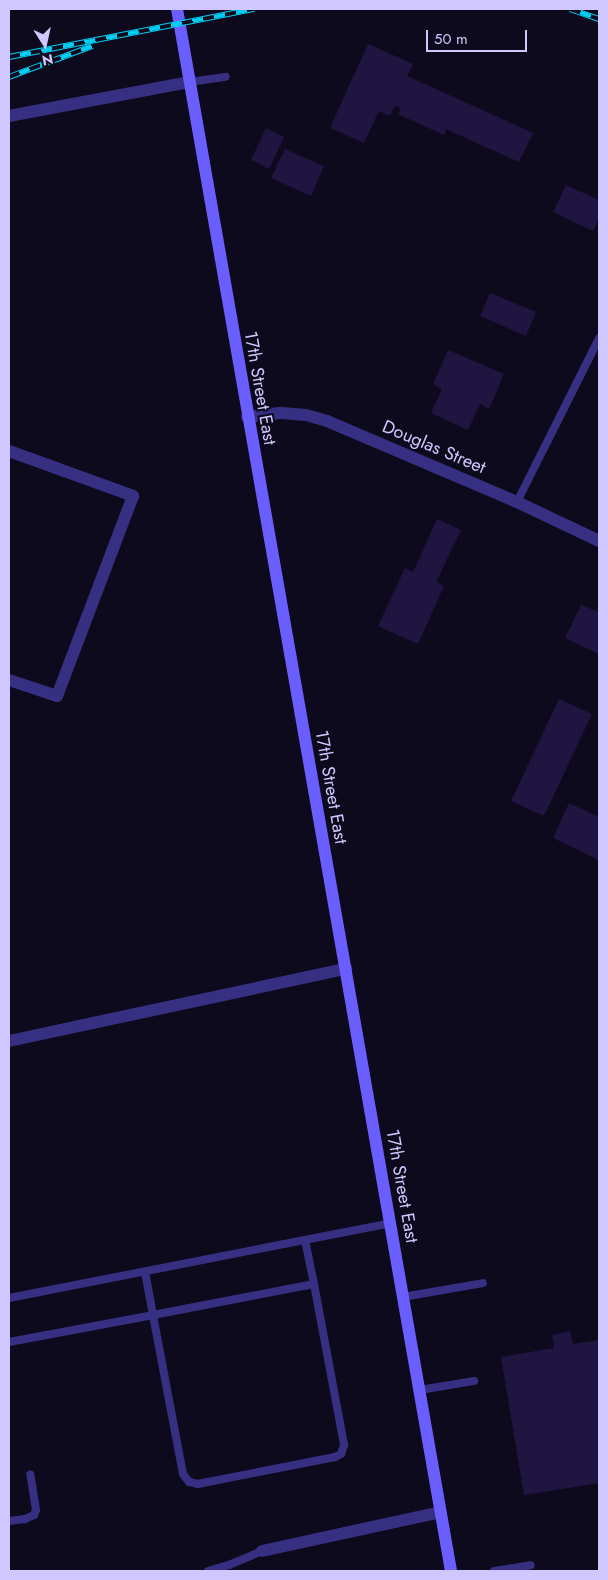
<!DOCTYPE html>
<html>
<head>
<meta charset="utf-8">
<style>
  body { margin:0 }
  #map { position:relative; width:608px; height:1580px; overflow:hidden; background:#0e0a1e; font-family:Jost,sans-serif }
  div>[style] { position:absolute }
  .building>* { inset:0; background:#201441 }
  .lane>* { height:8px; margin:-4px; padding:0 4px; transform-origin:4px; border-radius:4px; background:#373082 }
  .street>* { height:12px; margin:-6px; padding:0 6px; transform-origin:6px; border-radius:6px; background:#373082 }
  .secondary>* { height:12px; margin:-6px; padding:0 6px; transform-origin:6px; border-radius:6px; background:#6a5eff }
  .rail>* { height:5.5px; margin-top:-2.75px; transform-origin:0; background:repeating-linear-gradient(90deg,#0e0a1e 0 11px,#00cef2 0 22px); box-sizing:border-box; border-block:1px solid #00cef2 }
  span { translate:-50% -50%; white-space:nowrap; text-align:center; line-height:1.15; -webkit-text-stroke:4px #0e0a1e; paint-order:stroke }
  .street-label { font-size:18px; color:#d0c7ff }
  .frame { position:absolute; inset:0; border:10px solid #d0c7ff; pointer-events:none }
  .north { position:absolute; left:20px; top:20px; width:50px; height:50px; -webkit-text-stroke:4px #0e0a1e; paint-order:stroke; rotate:170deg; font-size:14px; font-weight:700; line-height:20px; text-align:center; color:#d0c7ff }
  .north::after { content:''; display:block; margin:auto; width:18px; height:22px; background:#d0c7ff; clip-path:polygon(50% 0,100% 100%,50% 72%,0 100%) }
  .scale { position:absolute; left:426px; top:30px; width:101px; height:22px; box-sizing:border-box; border:2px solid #d0c7ff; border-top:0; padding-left:6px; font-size:15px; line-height:18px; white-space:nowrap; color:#d0c7ff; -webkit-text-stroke:4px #0e0a1e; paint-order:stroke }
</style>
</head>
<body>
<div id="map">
  <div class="building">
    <div style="clip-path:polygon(368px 44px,413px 64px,407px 76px,533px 133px,519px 162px,446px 129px,444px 135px,398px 114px,401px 108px,395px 106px,390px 116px,379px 111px,364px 143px,330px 128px)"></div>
    <div style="clip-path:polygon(266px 128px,284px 137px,269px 169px,251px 160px)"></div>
    <div style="clip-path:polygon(285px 149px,324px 166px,311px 196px,271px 178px)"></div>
    <div style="clip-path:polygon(566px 185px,599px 200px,599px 218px,593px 231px,553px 212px)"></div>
    <div style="clip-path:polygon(490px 293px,536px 312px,526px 336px,480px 316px)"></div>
    <div style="clip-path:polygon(448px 350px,504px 374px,489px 409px,480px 404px,468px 430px,431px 413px,442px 389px,433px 384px)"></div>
    <div style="clip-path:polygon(437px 519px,461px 530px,436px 582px,444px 586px,418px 644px,378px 626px,405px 568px,413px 572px)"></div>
    <div style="clip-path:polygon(581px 605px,599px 612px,599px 654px,565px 638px)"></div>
    <div style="clip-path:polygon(559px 699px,592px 714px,544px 816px,511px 801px)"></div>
    <div style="clip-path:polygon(569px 803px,599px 817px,599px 860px,553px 838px)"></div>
    <div style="clip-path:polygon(570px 1331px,573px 1344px,599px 1340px,599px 1483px,524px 1495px,501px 1357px,554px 1348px,552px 1335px)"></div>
  </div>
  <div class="lane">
    <div style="left:189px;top:82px;width:37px;rotate:-8deg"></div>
    <div style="left:517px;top:502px;width:183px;rotate:-63.4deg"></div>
    <div style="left:305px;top:1240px;width:45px;rotate:78.4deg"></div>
    <div style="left:314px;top:1284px;width:164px;rotate:79.4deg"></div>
    <div style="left:344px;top:1445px;width:9px;rotate:108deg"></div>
    <div style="left:341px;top:1454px;width:7px;rotate:153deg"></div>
    <div style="left:335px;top:1457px;width:140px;rotate:168.9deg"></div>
    <div style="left:198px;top:1484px;width:9px;rotate:-167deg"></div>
    <div style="left:189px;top:1482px;width:10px;rotate:-127deg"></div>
    <div style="left:183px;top:1474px;width:162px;rotate:-100.7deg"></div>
    <div style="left:153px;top:1315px;width:164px;rotate:-10.9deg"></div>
    <div style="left:403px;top:1297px;width:81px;rotate:-9.9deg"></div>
    <div style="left:9px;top:1298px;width:388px;rotate:-11.1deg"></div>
    <div style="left:9px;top:1342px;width:147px;rotate:-10.6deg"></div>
    <div style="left:153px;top:1315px;width:44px;rotate:-100.5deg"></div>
    <div style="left:420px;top:1390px;width:55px;rotate:-9.5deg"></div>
    <div style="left:9px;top:1521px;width:16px;rotate:-7deg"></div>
    <div style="left:25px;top:1519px;width:10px;rotate:-24deg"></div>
    <div style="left:34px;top:1515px;width:5px;rotate:-68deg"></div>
    <div style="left:36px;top:1510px;width:36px;rotate:-99deg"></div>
    <div style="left:208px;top:1571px;width:22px;rotate:-16deg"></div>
    <div style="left:229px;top:1565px;width:36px;rotate:-23deg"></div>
    <div style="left:494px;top:1571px;width:37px;rotate:-9deg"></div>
  </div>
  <div class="street">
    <div style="left:9px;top:116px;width:183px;rotate:-10.7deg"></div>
    <div style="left:247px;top:417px;width:35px;rotate:-7deg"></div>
    <div style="left:282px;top:413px;width:24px;rotate:5deg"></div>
    <div style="left:306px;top:415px;width:22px;rotate:16deg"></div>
    <div style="left:327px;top:421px;width:207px;rotate:23.1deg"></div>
    <div style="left:517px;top:502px;width:91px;rotate:25.4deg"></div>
    <div style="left:9px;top:451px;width:132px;rotate:19.9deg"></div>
    <div style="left:133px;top:496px;width:214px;rotate:110.8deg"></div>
    <div style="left:57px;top:696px;width:51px;rotate:-161.6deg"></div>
    <div style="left:9px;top:1041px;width:345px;rotate:-12.1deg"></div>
    <div style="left:262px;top:1551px;width:183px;rotate:-12.3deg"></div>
  </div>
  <div class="secondary">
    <div style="left:177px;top:9px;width:1586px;rotate:80.05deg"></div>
  </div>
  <div class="rail">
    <div style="left:570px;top:9px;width:31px;rotate:19deg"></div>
    <div style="left:9px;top:57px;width:250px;rotate:-11.1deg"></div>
    <div style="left:9px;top:77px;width:89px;rotate:-20.5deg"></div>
  </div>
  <div class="street-label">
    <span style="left:260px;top:388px;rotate:80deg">17th Street East</span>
    <span style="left:434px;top:447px;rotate:23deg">Douglas Street</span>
    <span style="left:331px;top:787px;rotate:80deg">17th Street East</span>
    <span style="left:402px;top:1186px;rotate:80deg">17th Street East</span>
  </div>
  <div class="frame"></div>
  <div class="north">N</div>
  <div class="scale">50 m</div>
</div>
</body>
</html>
